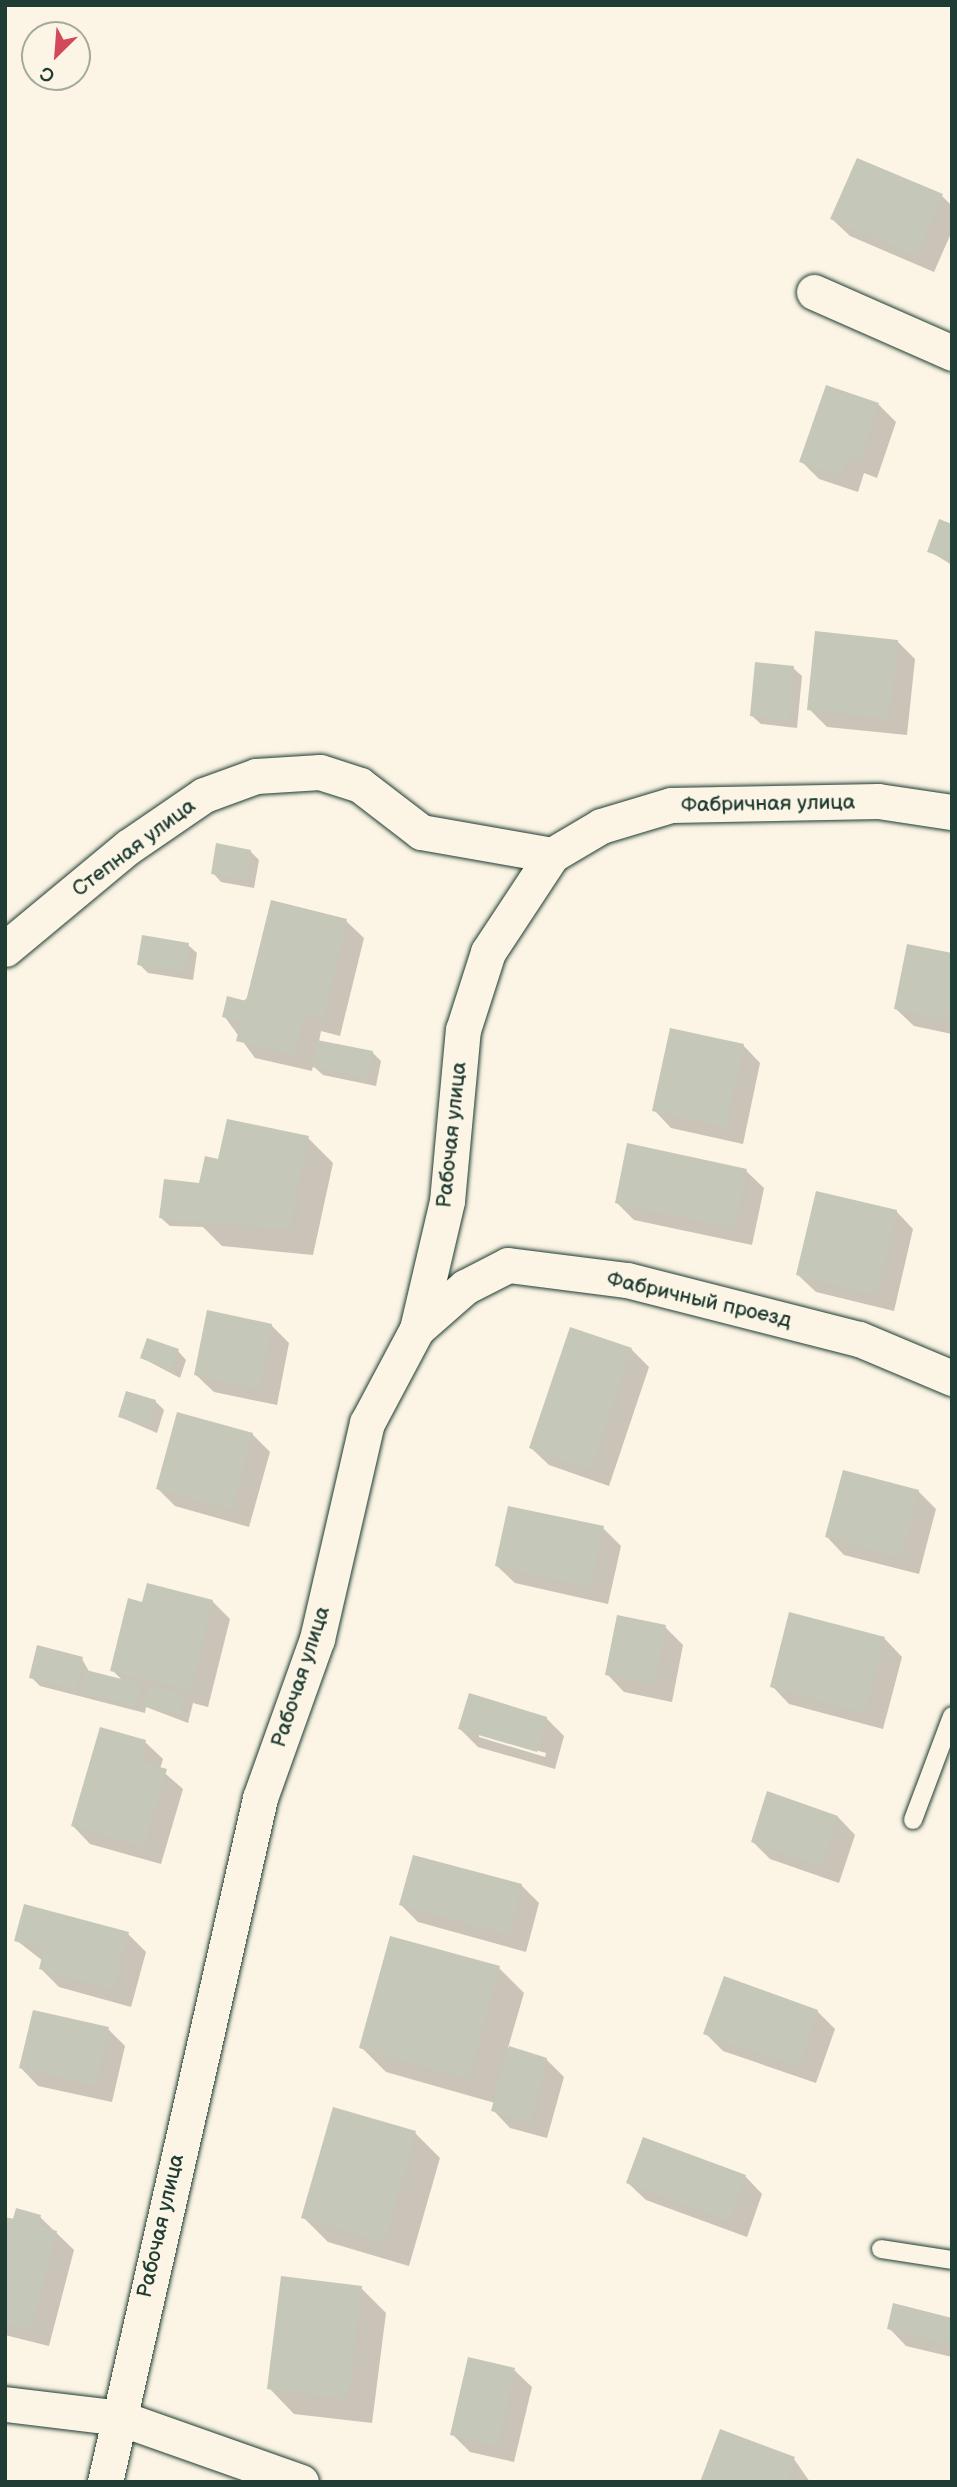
<!DOCTYPE html>
<html>
<head>
<meta charset="utf-8">
<style>
  body { margin:0 }
  #map { position:relative; width:957px; height:2487px; overflow:hidden; background:#fcf5e5; font-family:"Balsamiq Sans",sans-serif }
  div>[style] { position:absolute }
  .shadow>* { inset:0; background:#0003 }
  .building>* { inset:0; background:#c5c7b9 }
  .roads { filter:drop-shadow(0 0 2px #1f3d34) drop-shadow(0 0 2px #1f3d34) }
  .lane>* { height:18px; margin:-9px; padding:0 9px; transform-origin:9px; border-radius:9px; background:#fcf5e5 }
  .street>* { height:35px; margin:-17.5px; padding:0 17.5px; transform-origin:17.5px; border-radius:17.5px; background:#fcf5e5 }
  span { translate:-50% -50%; white-space:nowrap; text-align:center; line-height:1.15; -webkit-text-stroke:5px #fcf5e5; paint-order:stroke }
  .street-label { font-size:21px; color:#1f3d34 }
  .frame { position:absolute; inset:0; border:7px solid #1f3d34; pointer-events:none }
  .north { position:absolute; left:21px; top:21px; width:70px; height:70px; box-sizing:border-box; background:#fcf5e5; border:2px solid #a4ab9e; border-radius:50%; rotate:205deg; font-size:19px; font-weight:700; line-height:28px; text-align:center; color:#1f3d34 }
  .north::after { content:''; display:block; margin:auto; width:24px; height:32px; background:#d1495b; clip-path:polygon(50% 0,100% 100%,50% 72%,0 100%) }
</style>
</head>
<body>
<div id="map">
  <div class="shadow">
    <div style="clip-path:polygon(942px 196px,952px 206px,952px 231px,934px 272px,850px 236px,832px 219px)"></div>
    <div style="clip-path:polygon(827px 387px,879px 405px,896px 422px,877px 478px,864px 473px,858px 492px,819px 479px,801px 461px)"></div>
    <div style="clip-path:polygon(952px 526px,952px 565px,929px 551px)"></div>
    <div style="clip-path:polygon(897px 641px,915px 659px,907px 735px,827px 727px,809px 709px)"></div>
    <div style="clip-path:polygon(793px 668px,802px 676px,797px 728px,761px 724px,752px 716px)"></div>
    <div style="clip-path:polygon(250px 851px,259px 860px,254px 888px,221px 882px,213px 873px)"></div>
    <div style="clip-path:polygon(346px 921px,364px 938px,340px 1036px,321px 1031px,319px 1042px,372px 1052px,381px 1061px,376px 1086px,323px 1075px,313px 1066px,312px 1071px,255px 1058px,224px 1016px)"></div>
    <div style="clip-path:polygon(188px 945px,197px 953px,193px 980px,148px 973px,139px 964px)"></div>
    <div style="clip-path:polygon(952px 955px,952px 1034px,914px 1026px,896px 1009px)"></div>
    <div style="clip-path:polygon(743px 1045px,760px 1063px,743px 1144px,671px 1128px,654px 1110px)"></div>
    <div style="clip-path:polygon(308px 1138px,333px 1163px,313px 1255px,222px 1246px,203px 1227px,170px 1226px,161px 1218px,198px 1185px)"></div>
    <div style="clip-path:polygon(746px 1171px,764px 1188px,752px 1245px,634px 1220px,616px 1202px)"></div>
    <div style="clip-path:polygon(896px 1211px,913px 1229px,894px 1311px,816px 1292px,798px 1275px)"></div>
    <div style="clip-path:polygon(271px 1325px,289px 1343px,277px 1405px,214px 1392px,196px 1375px)"></div>
    <div style="clip-path:polygon(631px 1349px,649px 1367px,609px 1486px,549px 1465px,531px 1448px)"></div>
    <div style="clip-path:polygon(178px 1351px,186px 1360px,180px 1378px,142px 1358px)"></div>
    <div style="clip-path:polygon(155px 1401px,164px 1410px,157px 1433px,120px 1417px)"></div>
    <div style="clip-path:polygon(252px 1434px,270px 1452px,249px 1527px,175px 1506px,158px 1489px)"></div>
    <div style="clip-path:polygon(918px 1491px,936px 1509px,919px 1574px,844px 1555px,827px 1537px)"></div>
    <div style="clip-path:polygon(603px 1528px,621px 1546px,608px 1604px,515px 1583px,497px 1566px)"></div>
    <div style="clip-path:polygon(212px 1601px,230px 1619px,208px 1707px,193px 1703px,188px 1723px,146px 1707px,145px 1713px,40px 1686px,31px 1677px,82px 1659px,90px 1673px,123px 1681px,112px 1670px,143px 1604px)"></div>
    <div style="clip-path:polygon(791px 1614px,885px 1639px,902px 1657px,883px 1729px,789px 1704px,772px 1686px)"></div>
    <div style="clip-path:polygon(665px 1627px,683px 1645px,672px 1702px,624px 1692px,607px 1674px)"></div>
    <div style="clip-path:polygon(evenodd,546px 1718px,564px 1736px,555px 1769px,478px 1747px,460px 1729px,546px 1718px,479px 1734px,546px 1753px,545px 1757px,479px 1737px,479px 1734px)"></div>
    <div style="clip-path:polygon(145px 1742px,163px 1759px,160px 1769px,183px 1789px,161px 1864px,90px 1844px,73px 1826px)"></div>
    <div style="clip-path:polygon(838px 1817px,855px 1835px,839px 1883px,770px 1859px,753px 1842px)"></div>
    <div style="clip-path:polygon(521px 1885px,539px 1903px,526px 1952px,418px 1922px,401px 1905px)"></div>
    <div style="clip-path:polygon(128px 1934px,146px 1952px,131px 2007px,59px 1987px,41px 1969px,43px 1961px,16px 1940px)"></div>
    <div style="clip-path:polygon(499px 1968px,524px 1993px,508px 2048px,546px 2059px,564px 2077px,547px 2138px,510px 2128px,493px 2110px,495px 2103px,386px 2072px,361px 2047px)"></div>
    <div style="clip-path:polygon(817px 2011px,835px 2029px,816px 2083px,723px 2051px,705px 2033px)"></div>
    <div style="clip-path:polygon(108px 2029px,125px 2046px,112px 2102px,38px 2086px,21px 2068px)"></div>
    <div style="clip-path:polygon(415px 2133px,440px 2158px,409px 2266px,328px 2242px,303px 2217px)"></div>
    <div style="clip-path:polygon(745px 2176px,762px 2194px,747px 2237px,646px 2200px,628px 2183px)"></div>
    <div style="clip-path:polygon(40px 2217px,74px 2250px,49px 2346px,5px 2335px,5px 2219px)"></div>
    <div style="clip-path:polygon(361px 2288px,386px 2313px,372px 2423px,294px 2414px,269px 2388px)"></div>
    <div style="clip-path:polygon(952px 2319px,952px 2357px,906px 2346px,889px 2328px)"></div>
    <div style="clip-path:polygon(514px 2370px,532px 2387px,514px 2462px,470px 2452px,452px 2434px)"></div>
    <div style="clip-path:polygon(721px 2432px,794px 2459px,810px 2482px,702px 2482px)"></div>
  </div>
  <div class="building">
    <div style="clip-path:polygon(857px 158px,943px 194px,916px 256px,830px 219px)"></div>
    <div style="clip-path:polygon(826px 385px,879px 403px,859px 461px,847px 456px,840px 476px,799px 462px)"></div>
    <div style="clip-path:polygon(939px 519px,952px 524px,952px 560px,927px 552px)"></div>
    <div style="clip-path:polygon(815px 631px,898px 640px,889px 719px,807px 710px)"></div>
    <div style="clip-path:polygon(755px 662px,794px 666px,789px 720px,750px 716px)"></div>
    <div style="clip-path:polygon(216px 843px,251px 850px,245px 880px,211px 874px)"></div>
    <div style="clip-path:polygon(271px 900px,347px 919px,323px 1019px,304px 1015px,294px 1055px,236px 1041px,241px 1022px,222px 1017px,227px 996px,246px 1001px)"></div>
    <div style="clip-path:polygon(142px 935px,189px 943px,184px 972px,137px 965px)"></div>
    <div style="clip-path:polygon(907px 944px,952px 953px,952px 1021px,894px 1009px)"></div>
    <div style="clip-path:polygon(670px 1028px,744px 1044px,726px 1127px,652px 1111px)"></div>
    <div style="clip-path:polygon(317px 1040px,373px 1051px,367px 1078px,312px 1067px)"></div>
    <div style="clip-path:polygon(227px 1119px,309px 1136px,289px 1230px,159px 1218px,164px 1179px,199px 1183px,205px 1156px,218px 1159px)"></div>
    <div style="clip-path:polygon(627px 1143px,747px 1169px,734px 1228px,615px 1203px)"></div>
    <div style="clip-path:polygon(816px 1191px,897px 1210px,876px 1295px,796px 1275px)"></div>
    <div style="clip-path:polygon(207px 1310px,272px 1324px,259px 1389px,194px 1375px)"></div>
    <div style="clip-path:polygon(570px 1327px,632px 1348px,591px 1470px,529px 1448px)"></div>
    <div style="clip-path:polygon(147px 1338px,179px 1349px,171px 1370px,140px 1358px)"></div>
    <div style="clip-path:polygon(126px 1391px,156px 1400px,149px 1426px,118px 1417px)"></div>
    <div style="clip-path:polygon(177px 1412px,253px 1433px,232px 1510px,156px 1489px)"></div>
    <div style="clip-path:polygon(843px 1470px,919px 1490px,901px 1558px,825px 1537px)"></div>
    <div style="clip-path:polygon(508px 1506px,604px 1526px,591px 1587px,495px 1566px)"></div>
    <div style="clip-path:polygon(147px 1583px,213px 1600px,191px 1690px,110px 1671px,128px 1598px,142px 1602px)"></div>
    <div style="clip-path:polygon(789px 1612px,885px 1637px,865px 1713px,770px 1687px)"></div>
    <div style="clip-path:polygon(617px 1615px,666px 1625px,654px 1685px,605px 1675px)"></div>
    <div style="clip-path:polygon(37px 1645px,83px 1657px,75px 1689px,29px 1678px)"></div>
    <div style="clip-path:polygon(86px 1670px,141px 1684px,136px 1706px,80px 1692px)"></div>
    <div style="clip-path:polygon(148px 1686px,185px 1695px,180px 1715px,143px 1706px)"></div>
    <div style="clip-path:polygon(469px 1693px,547px 1717px,537px 1752px,458px 1729px)"></div>
    <div style="clip-path:polygon(100px 1727px,146px 1740px,140px 1762px,167px 1769px,144px 1847px,71px 1826px)"></div>
    <div style="clip-path:polygon(767px 1791px,838px 1816px,822px 1866px,751px 1842px)"></div>
    <div style="clip-path:polygon(413px 1855px,522px 1884px,509px 1935px,399px 1905px)"></div>
    <div style="clip-path:polygon(24px 1904px,129px 1932px,113px 1990px,39px 1969px,44px 1949px,14px 1941px)"></div>
    <div style="clip-path:polygon(390px 1936px,500px 1966px,468px 2079px,359px 2048px)"></div>
    <div style="clip-path:polygon(724px 1976px,818px 2010px,799px 2067px,703px 2034px)"></div>
    <div style="clip-path:polygon(33px 2010px,109px 2027px,95px 2086px,19px 2068px)"></div>
    <div style="clip-path:polygon(509px 2046px,547px 2058px,530px 2122px,491px 2111px)"></div>
    <div style="clip-path:polygon(333px 2107px,416px 2131px,384px 2242px,301px 2218px)"></div>
    <div style="clip-path:polygon(643px 2137px,746px 2175px,729px 2221px,626px 2183px)"></div>
    <div style="clip-path:polygon(16px 2208px,41px 2215px,38px 2226px,57px 2231px,31px 2330px,5px 2323px,5px 2217px,13px 2219px)"></div>
    <div style="clip-path:polygon(281px 2276px,362px 2286px,348px 2399px,267px 2389px)"></div>
    <div style="clip-path:polygon(893px 2303px,952px 2318px,952px 2345px,887px 2329px)"></div>
    <div style="clip-path:polygon(468px 2357px,515px 2368px,497px 2446px,450px 2435px)"></div>
    <div style="clip-path:polygon(720px 2429px,795px 2457px,786px 2482px,700px 2482px)"></div>
  </div>
  <div class="roads">
    <div class="lane">
      <div style="left:913px;top:1820px;width:111px;rotate:-69.4deg"></div>
      <div style="left:881px;top:2249px;width:72px;rotate:8.8deg"></div>
    </div>
    <div class="street">
      <div style="left:814px;top:292px;width:151px;rotate:23.8deg"></div>
      <div style="left:5px;top:949px;width:160px;rotate:-39.7deg"></div>
      <div style="left:128px;top:847px;width:92px;rotate:-34.4deg"></div>
      <div style="left:204px;top:795px;width:55px;rotate:-20.1deg"></div>
      <div style="left:256px;top:776px;width:64px;rotate:-3.6deg"></div>
      <div style="left:320px;top:772px;width:42px;rotate:18deg"></div>
      <div style="left:360px;top:785px;width:77px;rotate:37.6deg"></div>
      <div style="left:421px;top:832px;width:133px;rotate:10deg"></div>
      <div style="left:417px;top:1329px;width:64px;rotate:-41.2deg"></div>
      <div style="left:465px;top:1287px;width:48px;rotate:-27.1deg"></div>
      <div style="left:508px;top:1265px;width:120px;rotate:7.2deg"></div>
      <div style="left:627px;top:1280px;width:239px;rotate:14.3deg"></div>
      <div style="left:859px;top:1339px;width:101px;rotate:22.8deg"></div>
      <div style="left:5px;top:2404px;width:116px;rotate:6.9deg"></div>
      <div style="left:120px;top:2418px;width:192px;rotate:19.5deg"></div>
      <div style="left:105px;top:2482px;width:701px;rotate:-77.23deg"></div>
      <div style="left:260px;top:1798px;width:169px;rotate:-70.3deg"></div>
      <div style="left:317px;top:1639px;width:222px;rotate:-77deg"></div>
      <div style="left:367px;top:1423px;width:106px;rotate:-62deg"></div>
      <div style="left:417px;top:1329px;width:131px;rotate:-76.8deg"></div>
      <div style="left:447px;top:1201px;width:172px;rotate:-84.7deg"></div>
      <div style="left:463px;top:1030px;width:82px;rotate:-72.2deg"></div>
      <div style="left:488px;top:952px;width:116px;rotate:-56.6deg"></div>
      <div style="left:552px;top:855px;width:57px;rotate:-30.6deg"></div>
      <div style="left:601px;top:826px;width:73px;rotate:-16.7deg"></div>
      <div style="left:671px;top:805px;width:207px;rotate:-1.1deg"></div>
      <div style="left:878px;top:801px;width:75px;rotate:8.5deg"></div>
    </div>
  </div>
  <div class="street-label">
    <span style="left:768px;top:804px;rotate:-1deg">Фабричная улица</span>
    <span style="left:134px;top:848px;rotate:-37deg">Степная улица</span>
    <span style="left:452px;top:1135px;rotate:-84deg">Рабочая улица</span>
    <span style="left:699px;top:1300px;rotate:13deg">Фабричный проезд</span>
    <span style="left:301px;top:1677px;rotate:-72deg">Рабочая улица</span>
    <span style="left:161px;top:2226px;rotate:-77deg">Рабочая улица</span>
  </div>
  <div class="frame"></div>
  <div class="north">С</div>
</div>
</body>
</html>
